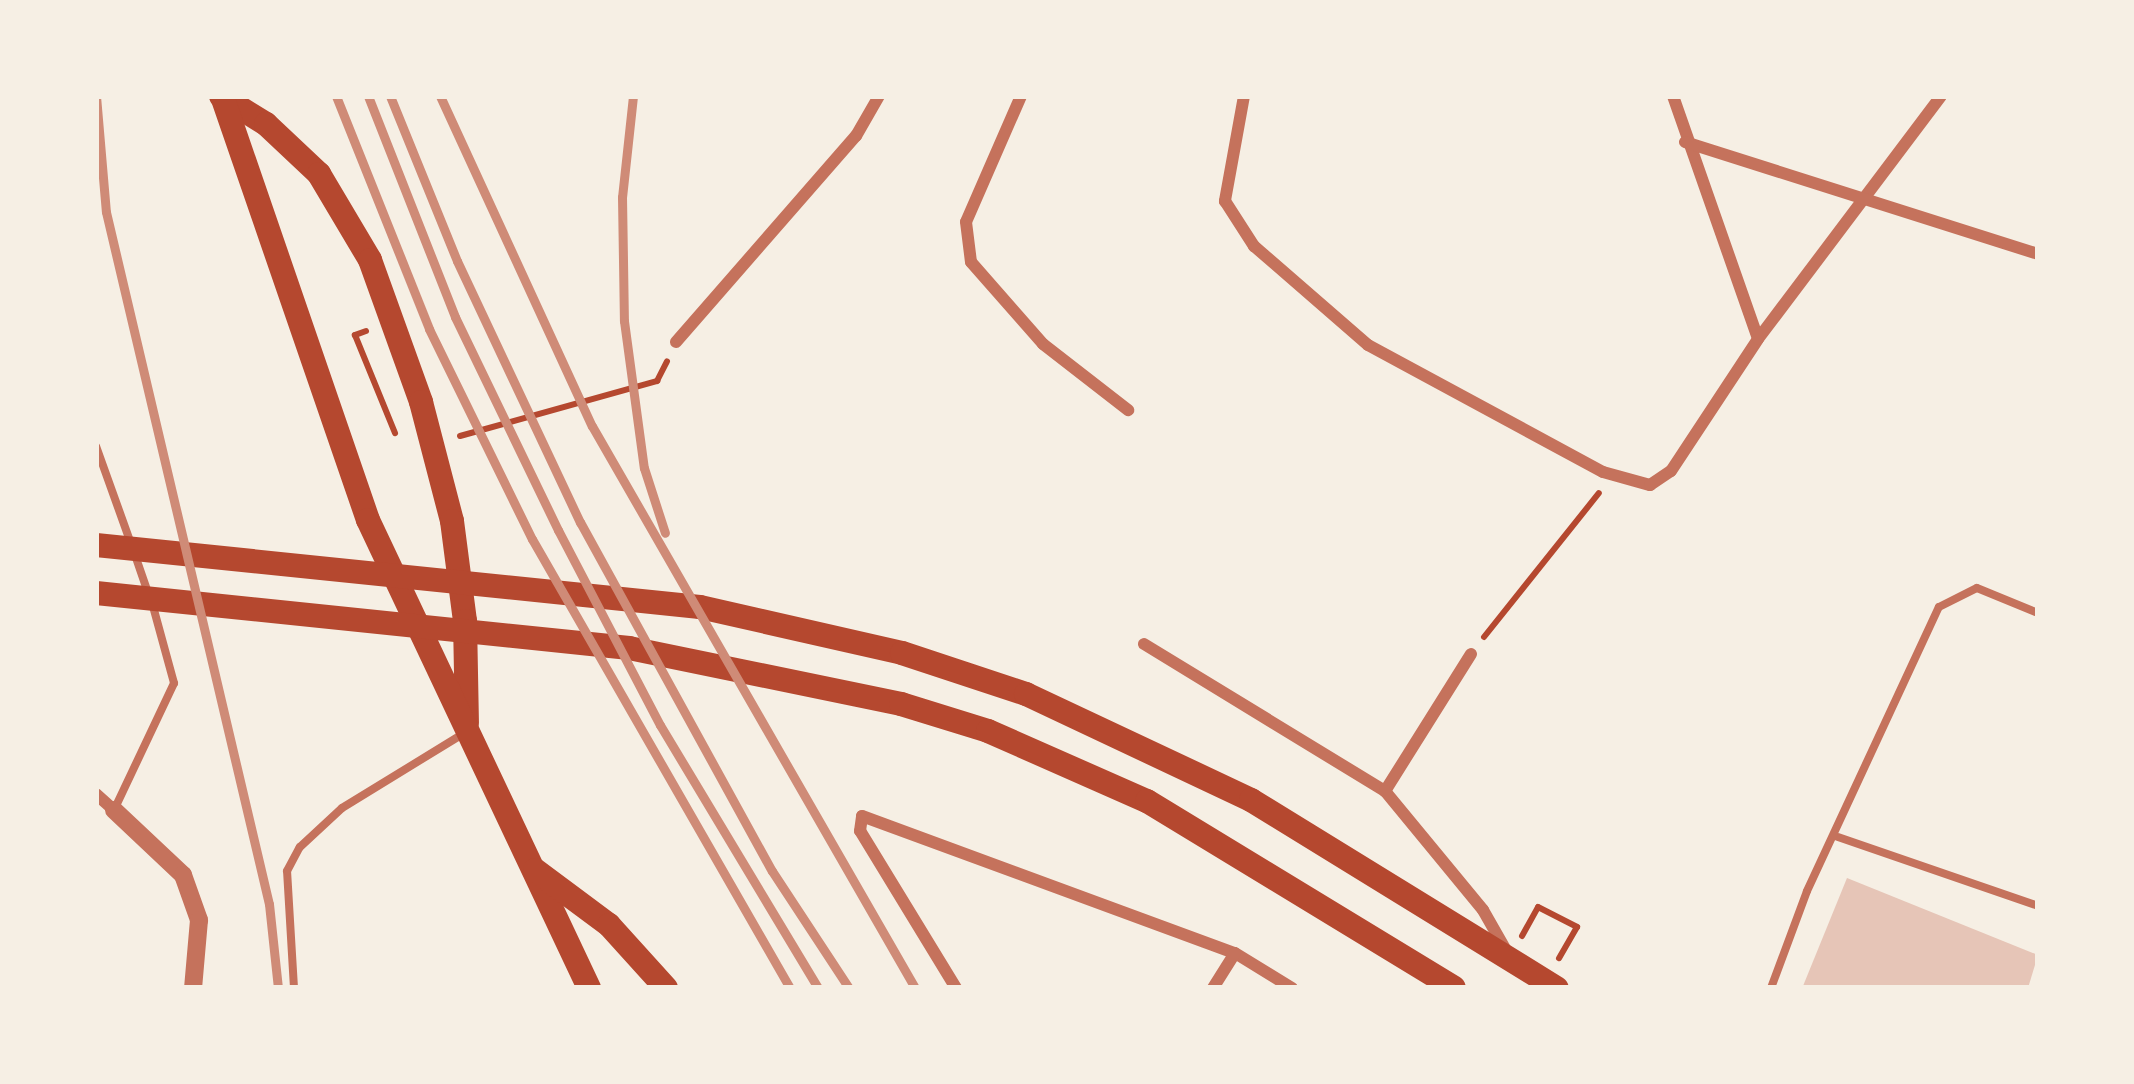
<!DOCTYPE html>
<html>
<head>
<meta charset="utf-8">
<style>
  body { margin:0 }
  #map { position:relative; width:2134px; height:1084px; overflow:hidden; background:#f6efe4; font-family:Jost,sans-serif }
  div>[style] { position:absolute }
  .building>* { inset:0; background:#e6c5b7 }
  .path>* { height:6px; margin:-3px; padding:0 3px; transform-origin:3px; border-radius:3px; background:#b5482f }
  .service>* { height:8px; margin:-4px; padding:0 4px; transform-origin:4px; border-radius:4px; background:#c5725c }
  .minor>* { height:12px; margin:-6px; padding:0 6px; transform-origin:6px; border-radius:6px; background:#c5725c }
  .tertiary>* { height:18px; margin:-9px; padding:0 9px; transform-origin:9px; border-radius:9px; background:#c5725c }
  .trunk>* { height:24px; margin:-12px; padding:0 12px; transform-origin:12px; border-radius:12px; background:#b5482f }
  .rail>* { height:9px; margin:-4.5px; padding:0 4.5px; transform-origin:4.5px; border-radius:4.5px; background:#cf8b77 }
  span { translate:-50% -50%; white-space:nowrap; text-align:center; line-height:1.15; -webkit-text-stroke:9px #f6efe4; paint-order:stroke }
  .frame { position:absolute; inset:0; border:99px solid #f6efe4; pointer-events:none }
</style>
</head>
<body>
<div id="map">
  <div class="building">
    <div style="clip-path:polygon(1847px 878px,2038px 955px,2028px 988px,1803px 986px)"></div>
  </div>
  <div class="path">
    <div style="left:366px;top:331px;width:12px;rotate:160deg"></div>
    <div style="left:355px;top:335px;width:106px;rotate:67.8deg"></div>
    <div style="left:460px;top:436px;width:205px;rotate:-15.6deg"></div>
    <div style="left:657px;top:381px;width:22px;rotate:-63deg"></div>
    <div style="left:1484px;top:637px;width:184px;rotate:-51.4deg"></div>
    <div style="left:1522px;top:936px;width:33px;rotate:-61deg"></div>
    <div style="left:1538px;top:907px;width:44px;rotate:27.1deg"></div>
    <div style="left:1577px;top:927px;width:36px;rotate:120deg"></div>
  </div>
  <div class="service">
    <div style="left:96px;top:446px;width:101px;rotate:70.3deg"></div>
    <div style="left:135px;top:555px;width:39px;rotate:71deg"></div>
    <div style="left:115px;top:808px;width:138px;rotate:-64.7deg"></div>
    <div style="left:174px;top:683px;width:80px;rotate:-105.3deg"></div>
    <div style="left:1838px;top:837px;width:212px;rotate:19deg"></div>
    <div style="left:294px;top:988px;width:117px;rotate:-93.4deg"></div>
    <div style="left:287px;top:871px;width:27px;rotate:-62deg"></div>
    <div style="left:300px;top:847px;width:57px;rotate:-42.9deg"></div>
    <div style="left:342px;top:808px;width:145px;rotate:-31.5deg"></div>
    <div style="left:1771px;top:988px;width:103px;rotate:-69.6deg"></div>
    <div style="left:1807px;top:891px;width:313px;rotate:-65.1deg"></div>
    <div style="left:1939px;top:607px;width:42px;rotate:-26.6deg"></div>
    <div style="left:1977px;top:588px;width:66px;rotate:22.3deg"></div>
  </div>
  <div class="minor">
    <div style="left:1021px;top:96px;width:137px;rotate:113.6deg"></div>
    <div style="left:966px;top:222px;width:40px;rotate:82.9deg"></div>
    <div style="left:971px;top:262px;width:109px;rotate:48.7deg"></div>
    <div style="left:1043px;top:344px;width:108px;rotate:37.8deg"></div>
    <div style="left:1244px;top:96px;width:107px;rotate:100.3deg"></div>
    <div style="left:1225px;top:201px;width:54px;rotate:57.2deg"></div>
    <div style="left:1254px;top:246px;width:151px;rotate:41deg"></div>
    <div style="left:1368px;top:345px;width:267px;rotate:28.4deg"></div>
    <div style="left:1603px;top:472px;width:49px;rotate:15.5deg"></div>
    <div style="left:1650px;top:485px;width:25px;rotate:-34deg"></div>
    <div style="left:1671px;top:471px;width:158px;rotate:-56.6deg"></div>
    <div style="left:1758px;top:339px;width:304px;rotate:-53deg"></div>
    <div style="left:1673px;top:96px;width:257px;rotate:70.7deg"></div>
    <div style="left:1685px;top:142px;width:370px;rotate:17.6deg"></div>
    <div style="left:676px;top:342px;width:274px;rotate:-48.9deg"></div>
    <div style="left:856px;top:136px;width:46px;rotate:-60.1deg"></div>
    <div style="left:1144px;top:644px;width:282px;rotate:31.4deg"></div>
    <div style="left:1471px;top:654px;width:162px;rotate:122.1deg"></div>
    <div style="left:1385px;top:791px;width:154px;rotate:50.5deg"></div>
    <div style="left:1483px;top:910px;width:48px;rotate:60.3deg"></div>
    <div style="left:96px;top:794px;width:24px;rotate:42deg"></div>
    <div style="left:956px;top:988px;width:184px;rotate:-121.4deg"></div>
    <div style="left:860px;top:831px;width:15px;rotate:-82deg"></div>
    <div style="left:862px;top:816px;width:397px;rotate:20.2deg"></div>
    <div style="left:1235px;top:953px;width:67px;rotate:31.6deg"></div>
    <div style="left:1213px;top:988px;width:41px;rotate:-57.8deg"></div>
  </div>
  <div class="tertiary">
    <div style="left:114px;top:810px;width:95px;rotate:43.3deg"></div>
    <div style="left:183px;top:875px;width:48px;rotate:70.4deg"></div>
    <div style="left:199px;top:920px;width:68px;rotate:95deg"></div>
  </div>
  <div class="trunk">
    <div style="left:221px;top:96px;width:53px;rotate:31.9deg"></div>
    <div style="left:266px;top:124px;width:73px;rotate:43.3deg"></div>
    <div style="left:319px;top:174px;width:100px;rotate:59.3deg"></div>
    <div style="left:370px;top:260px;width:151px;rotate:70.2deg"></div>
    <div style="left:421px;top:402px;width:123px;rotate:75.4deg"></div>
    <div style="left:452px;top:521px;width:101px;rotate:82.6deg"></div>
    <div style="left:465px;top:621px;width:102px;rotate:88.9deg"></div>
    <div style="left:222px;top:96px;width:448px;rotate:71deg"></div>
    <div style="left:368px;top:520px;width:518px;rotate:64.72deg"></div>
    <div style="left:96px;top:545px;width:607px;rotate:5.86deg"></div>
    <div style="left:700px;top:607px;width:207px;rotate:12.8deg"></div>
    <div style="left:902px;top:653px;width:131px;rotate:18.3deg"></div>
    <div style="left:1026px;top:694px;width:249px;rotate:25.2deg"></div>
    <div style="left:1251px;top:800px;width:359px;rotate:31.6deg"></div>
    <div style="left:96px;top:593px;width:536px;rotate:5.89deg"></div>
    <div style="left:629px;top:648px;width:278px;rotate:11.6deg"></div>
    <div style="left:901px;top:704px;width:91px;rotate:17.2deg"></div>
    <div style="left:988px;top:731px;width:174px;rotate:23.8deg"></div>
    <div style="left:1147px;top:801px;width:359px;rotate:31.3deg"></div>
    <div style="left:535px;top:870px;width:92px;rotate:36.6deg"></div>
    <div style="left:609px;top:925px;width:85px;rotate:47.9deg"></div>
  </div>
  <div class="rail">
    <div style="left:96px;top:96px;width:116px;rotate:85.1deg"></div>
    <div style="left:106px;top:212px;width:711px;rotate:76.75deg"></div>
    <div style="left:269px;top:904px;width:84px;rotate:83.9deg"></div>
    <div style="left:336px;top:96px;width:251px;rotate:68.2deg"></div>
    <div style="left:429px;top:329px;width:234px;rotate:63.9deg"></div>
    <div style="left:532px;top:539px;width:518px;rotate:60.12deg"></div>
    <div style="left:368px;top:96px;width:238px;rotate:68.5deg"></div>
    <div style="left:455px;top:317px;width:237px;rotate:64.2deg"></div>
    <div style="left:558px;top:530px;width:220px;rotate:62.4deg"></div>
    <div style="left:660px;top:725px;width:307px;rotate:59deg"></div>
    <div style="left:390px;top:96px;width:178px;rotate:67.9deg"></div>
    <div style="left:457px;top:261px;width:289px;rotate:64.8deg"></div>
    <div style="left:580px;top:522px;width:398px;rotate:61.2deg"></div>
    <div style="left:772px;top:871px;width:140px;rotate:56.7deg"></div>
    <div style="left:440px;top:96px;width:363px;rotate:65.3deg"></div>
    <div style="left:592px;top:426px;width:648px;rotate:60.11deg"></div>
    <div style="left:633px;top:96px;width:102px;rotate:96.2deg"></div>
    <div style="left:622px;top:197px;width:124px;rotate:89.1deg"></div>
    <div style="left:624px;top:321px;width:148px;rotate:82.3deg"></div>
    <div style="left:644px;top:468px;width:68px;rotate:72.1deg"></div>
  </div>
  <div class="frame"></div>
</div>
</body>
</html>
